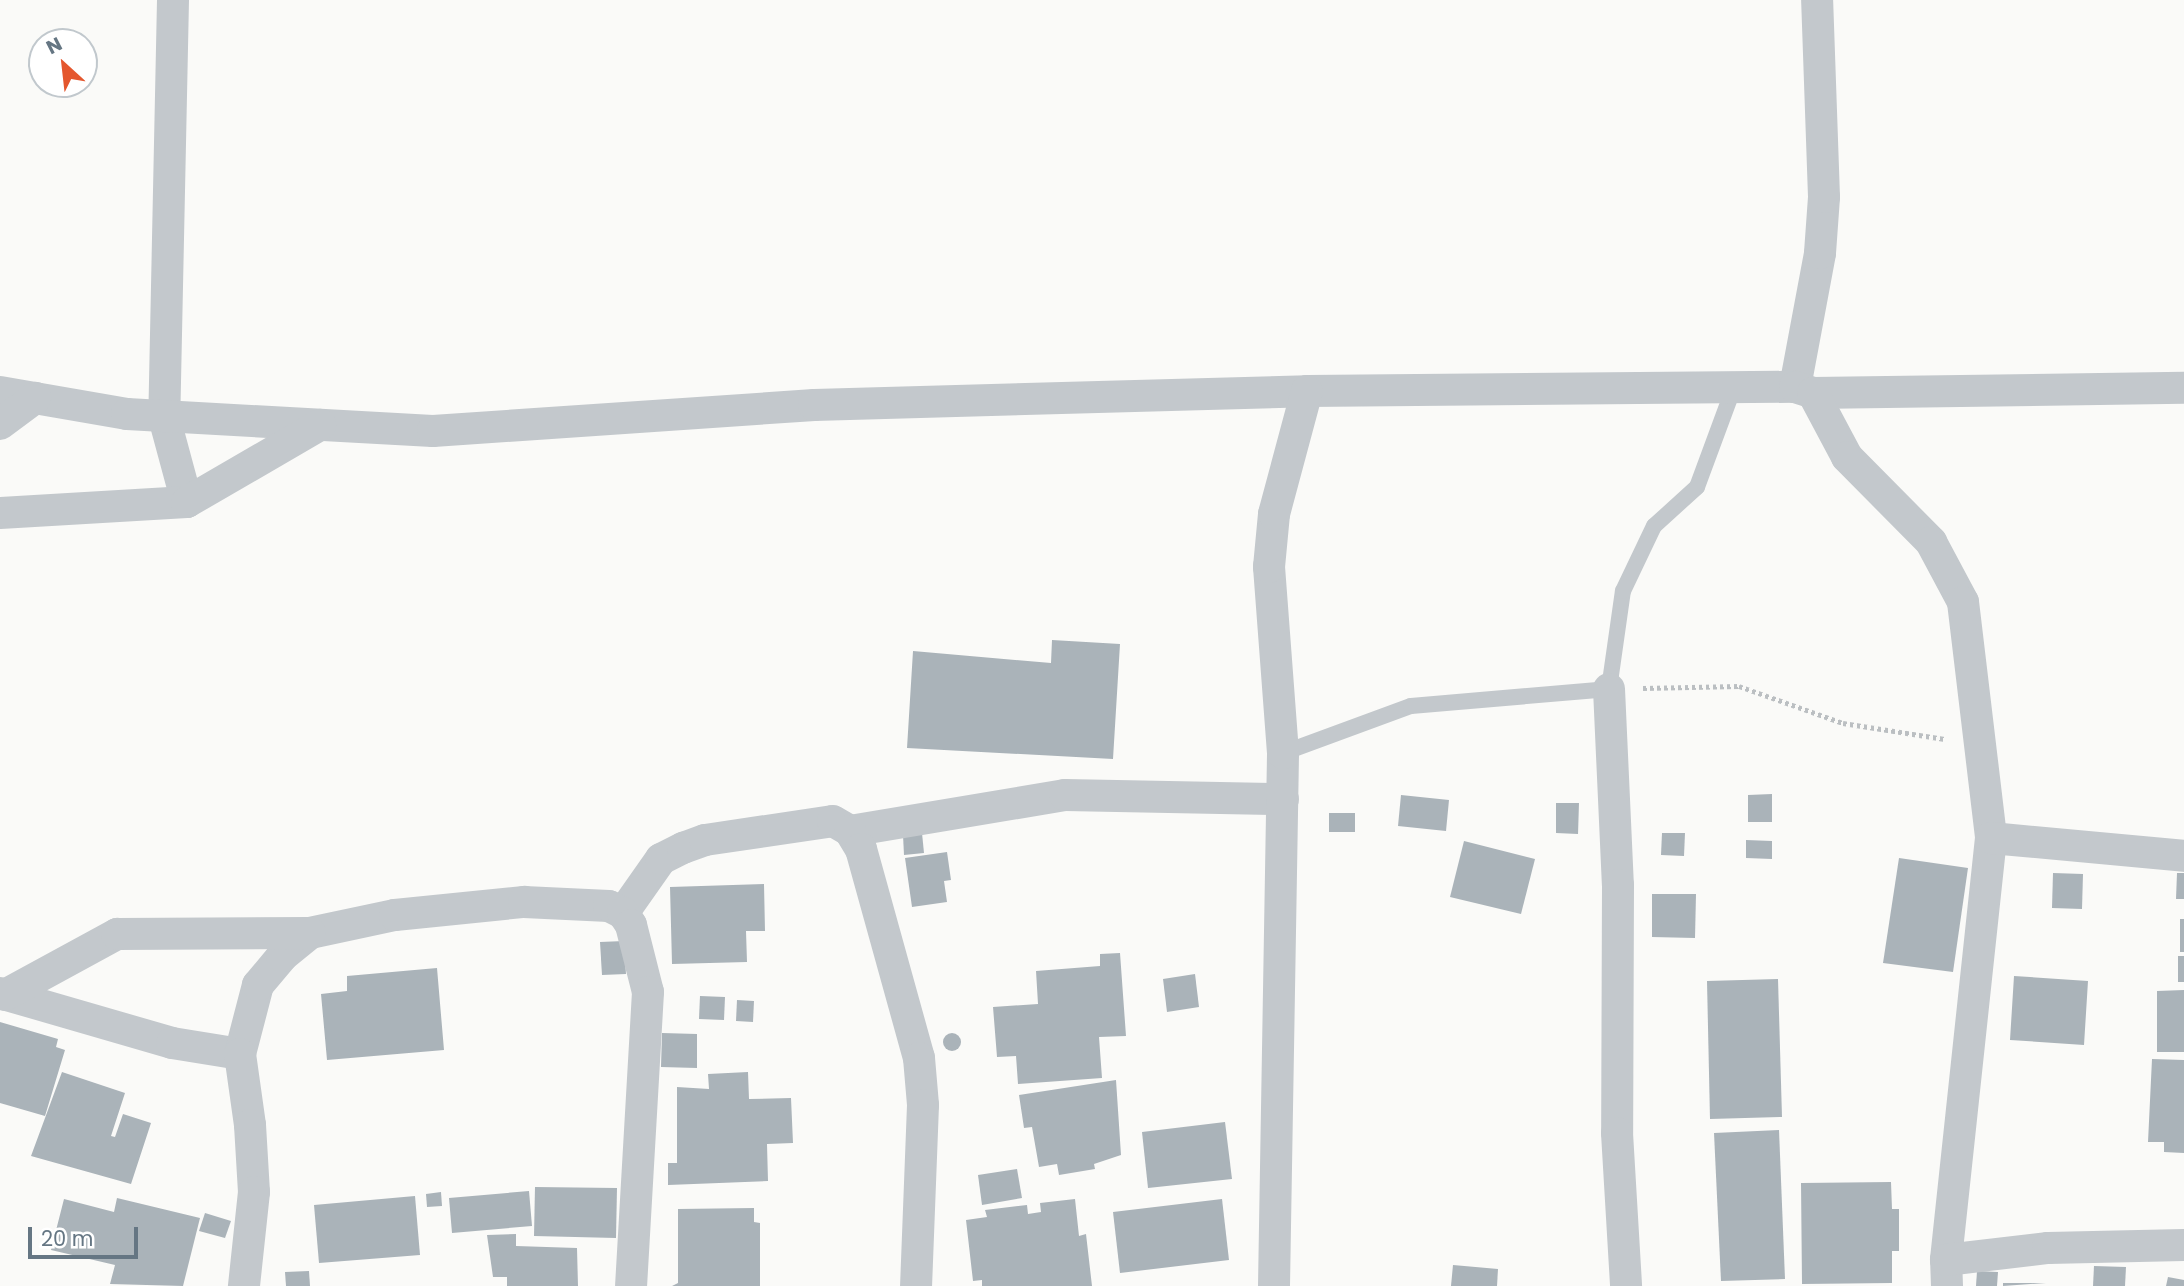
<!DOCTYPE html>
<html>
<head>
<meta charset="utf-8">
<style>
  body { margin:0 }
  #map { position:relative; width:2184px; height:1286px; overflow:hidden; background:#fafaf8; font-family:Poppins,sans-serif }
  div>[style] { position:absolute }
  .building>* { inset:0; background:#aab3b9 }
  .round { border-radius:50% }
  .path>* { height:4.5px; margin-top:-2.25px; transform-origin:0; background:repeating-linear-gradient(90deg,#bbbfc2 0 3.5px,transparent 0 7px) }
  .service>* { height:16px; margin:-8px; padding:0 8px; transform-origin:8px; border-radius:8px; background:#c3c8cc }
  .minor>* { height:32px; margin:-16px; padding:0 16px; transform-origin:16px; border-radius:16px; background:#c3c8cc }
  span { translate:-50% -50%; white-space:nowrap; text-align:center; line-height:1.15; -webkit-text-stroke:7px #fff; paint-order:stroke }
  .north { position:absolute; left:28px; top:28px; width:70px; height:70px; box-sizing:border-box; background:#fff; border:2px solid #c1c8cd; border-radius:50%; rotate:333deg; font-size:19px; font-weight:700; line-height:28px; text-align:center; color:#657683 }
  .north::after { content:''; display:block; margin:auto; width:24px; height:32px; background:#e4572e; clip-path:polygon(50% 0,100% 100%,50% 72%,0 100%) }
  .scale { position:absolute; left:28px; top:1227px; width:110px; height:32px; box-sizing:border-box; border:4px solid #657683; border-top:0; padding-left:9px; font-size:21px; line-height:24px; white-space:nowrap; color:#657683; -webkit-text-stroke:5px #fff; paint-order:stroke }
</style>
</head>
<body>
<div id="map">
  <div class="building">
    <div style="clip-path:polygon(1052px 640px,1120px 644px,1113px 759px,907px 748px,913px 651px,1051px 663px)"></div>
    <div style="clip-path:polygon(1772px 794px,1772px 822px,1748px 822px,1748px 795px)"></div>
    <div style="clip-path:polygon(1401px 795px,1449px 800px,1446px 831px,1398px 826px)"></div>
    <div style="clip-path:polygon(1556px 803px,1579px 803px,1578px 834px,1556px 833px)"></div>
    <div style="clip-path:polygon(1329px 813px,1355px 813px,1355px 832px,1329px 832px)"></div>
    <div style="clip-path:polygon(922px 833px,924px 853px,904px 855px,903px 835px)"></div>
    <div style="clip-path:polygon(1662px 833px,1685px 833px,1684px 856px,1661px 855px)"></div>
    <div style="clip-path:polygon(1746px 840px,1772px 841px,1772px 859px,1746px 858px)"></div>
    <div style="clip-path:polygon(1464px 841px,1535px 859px,1521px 914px,1450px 897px)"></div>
    <div style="clip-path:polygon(947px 852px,951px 880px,944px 881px,947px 902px,912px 907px,905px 858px)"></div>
    <div style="clip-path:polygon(1899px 858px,1968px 868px,1953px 972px,1883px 963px)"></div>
    <div style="clip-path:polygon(2053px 873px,2083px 874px,2082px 909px,2052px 908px)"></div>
    <div style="clip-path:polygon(2177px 873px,2184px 873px,2184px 899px,2176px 899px)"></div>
    <div style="clip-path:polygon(764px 884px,765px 931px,746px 931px,747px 962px,672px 964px,670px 887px)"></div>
    <div style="clip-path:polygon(1652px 894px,1696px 894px,1695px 938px,1652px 937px)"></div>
    <div style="clip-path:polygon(2180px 919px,2184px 919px,2184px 952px,2180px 952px)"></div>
    <div style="clip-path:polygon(624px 941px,626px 974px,602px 975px,600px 942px)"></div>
    <div style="clip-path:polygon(1120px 953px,1126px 1036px,1099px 1037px,1102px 1078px,1018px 1084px,1016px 1056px,997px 1057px,993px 1007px,1038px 1004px,1036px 971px,1100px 966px,1100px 954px)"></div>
    <div style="clip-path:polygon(2178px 956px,2184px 956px,2184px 982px,2178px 982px)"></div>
    <div style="clip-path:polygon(437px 968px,444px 1050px,327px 1060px,321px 994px,347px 991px,347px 976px)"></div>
    <div style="clip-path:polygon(1195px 974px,1199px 1007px,1167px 1012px,1163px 979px)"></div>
    <div style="clip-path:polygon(2014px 976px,2088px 981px,2084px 1045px,2010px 1040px)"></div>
    <div style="clip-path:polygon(1778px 979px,1782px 1117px,1710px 1119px,1707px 981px)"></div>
    <div style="clip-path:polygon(2184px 990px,2184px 1052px,2157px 1052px,2157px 991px)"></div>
    <div style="clip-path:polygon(700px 996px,725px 997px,724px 1020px,699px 1019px)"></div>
    <div style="clip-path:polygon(737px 1000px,754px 1001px,753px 1022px,736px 1021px)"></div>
    <div style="clip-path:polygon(0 1022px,58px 1039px,56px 1047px,65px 1050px,45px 1116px,0 1103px)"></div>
    <div style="clip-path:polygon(662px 1033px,697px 1034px,697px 1068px,661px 1067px)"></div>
    <div class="round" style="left:943px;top:1033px;width:18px;height:18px"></div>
    <div style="clip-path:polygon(2152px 1059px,2184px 1060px,2184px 1153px,2164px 1152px,2164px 1142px,2148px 1142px)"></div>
    <div style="clip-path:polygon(62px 1072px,125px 1093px,111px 1136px,115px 1137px,123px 1114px,151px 1123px,131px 1184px,31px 1156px)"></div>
    <div style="clip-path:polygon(748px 1072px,749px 1099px,791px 1098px,793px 1143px,767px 1144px,768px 1181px,668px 1185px,668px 1163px,677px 1163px,677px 1087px,709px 1089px,708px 1074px)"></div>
    <div style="clip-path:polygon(1116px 1080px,1121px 1155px,1094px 1164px,1095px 1169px,1059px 1175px,1057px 1164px,1039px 1167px,1032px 1127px,1024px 1128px,1019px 1095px)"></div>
    <div style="clip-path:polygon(1225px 1122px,1232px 1179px,1148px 1188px,1142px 1132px)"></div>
    <div style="clip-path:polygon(1779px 1130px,1785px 1279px,1721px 1281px,1714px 1133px)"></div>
    <div style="clip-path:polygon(1017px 1169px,1022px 1198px,982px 1205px,978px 1175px)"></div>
    <div style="clip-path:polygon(1891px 1182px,1892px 1209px,1899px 1209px,1899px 1251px,1892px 1251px,1892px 1283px,1802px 1284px,1801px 1183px)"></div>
    <div style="clip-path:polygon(535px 1187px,617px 1188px,616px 1238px,534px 1236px)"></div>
    <div style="clip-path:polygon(529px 1191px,532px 1226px,452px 1233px,449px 1198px)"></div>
    <div style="clip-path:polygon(441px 1192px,442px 1206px,427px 1207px,426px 1194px)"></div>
    <div style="clip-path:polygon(415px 1196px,420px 1255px,319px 1263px,314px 1205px)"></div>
    <div style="clip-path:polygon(117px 1198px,200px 1218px,183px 1286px,110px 1284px,115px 1265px,51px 1250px,64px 1199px,114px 1212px)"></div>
    <div style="clip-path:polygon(1075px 1199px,1079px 1236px,1086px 1234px,1092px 1286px,982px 1286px,982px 1280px,973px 1281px,966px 1220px,987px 1217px,985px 1210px,1027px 1205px,1028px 1214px,1041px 1212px,1040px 1203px)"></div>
    <div style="clip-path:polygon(1222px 1199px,1229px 1260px,1120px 1273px,1113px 1212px)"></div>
    <div style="clip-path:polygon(754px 1208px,754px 1222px,760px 1223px,760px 1286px,672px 1286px,678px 1283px,678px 1209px)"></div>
    <div style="clip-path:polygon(205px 1213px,231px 1221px,225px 1238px,199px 1231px)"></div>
    <div style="clip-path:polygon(516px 1234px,516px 1246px,577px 1248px,578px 1286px,507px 1286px,507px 1277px,493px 1277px,487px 1235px)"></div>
    <div style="clip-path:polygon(1453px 1265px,1498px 1269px,1497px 1286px,1451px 1286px)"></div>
    <div style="clip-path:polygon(2094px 1266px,2126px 1267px,2125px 1286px,2093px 1286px)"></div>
    <div style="clip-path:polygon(309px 1271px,310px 1286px,286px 1286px,285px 1272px)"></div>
    <div style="clip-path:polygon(1977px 1271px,1998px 1272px,1997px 1286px,1976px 1286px)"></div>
    <div style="clip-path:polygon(2168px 1277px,2184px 1280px,2184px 1286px,2166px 1286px)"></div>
    <div style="clip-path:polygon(2003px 1283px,2046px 1283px,2003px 1286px)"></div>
  </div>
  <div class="path">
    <div style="left:1643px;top:688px;width:96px;rotate:-1.2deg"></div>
    <div style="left:1739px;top:686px;width:110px;rotate:19.6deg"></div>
    <div style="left:1843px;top:723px;width:103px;rotate:8.9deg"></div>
  </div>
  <div class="service">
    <div style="left:1283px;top:753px;width:136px;rotate:-20.2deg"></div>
    <div style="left:1411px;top:706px;width:199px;rotate:-4.9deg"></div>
    <div style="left:1609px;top:689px;width:99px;rotate:-81.9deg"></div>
    <div style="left:1623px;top:591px;width:72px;rotate:-64.5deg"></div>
    <div style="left:1654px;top:526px;width:58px;rotate:-42.2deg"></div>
    <div style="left:1697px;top:487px;width:107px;rotate:-69.7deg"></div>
  </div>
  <div class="minor">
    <div style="left:173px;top:0;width:417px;rotate:91.2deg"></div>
    <div style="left:164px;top:417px;width:88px;rotate:74.9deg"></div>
    <div style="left:1795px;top:387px;width:136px;rotate:-79.4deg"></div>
    <div style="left:1820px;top:253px;width:56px;rotate:-85.9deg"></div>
    <div style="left:1824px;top:197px;width:197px;rotate:-92deg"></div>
    <div style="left:0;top:392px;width:129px;rotate:9.8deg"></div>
    <div style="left:127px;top:414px;width:306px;rotate:3.2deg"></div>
    <div style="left:433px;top:431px;width:382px;rotate:-3.9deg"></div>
    <div style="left:814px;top:405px;width:493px;rotate:-1.6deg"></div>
    <div style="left:1307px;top:391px;width:488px;rotate:-0.5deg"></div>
    <div style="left:1795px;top:387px;width:19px;rotate:18deg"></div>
    <div style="left:1813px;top:393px;width:371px;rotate:-0.8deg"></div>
    <div style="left:1813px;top:393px;width:72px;rotate:62deg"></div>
    <div style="left:1847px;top:457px;width:120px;rotate:45.3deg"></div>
    <div style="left:1931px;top:542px;width:68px;rotate:61.9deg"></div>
    <div style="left:1963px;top:602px;width:238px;rotate:83.2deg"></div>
    <div style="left:1991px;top:838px;width:424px;rotate:96.1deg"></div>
    <div style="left:0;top:424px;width:44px;rotate:-36.6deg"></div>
    <div style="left:0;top:513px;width:187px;rotate:-3.4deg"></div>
    <div style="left:187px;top:502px;width:154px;rotate:-30.1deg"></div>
    <div style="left:1609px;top:689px;width:196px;rotate:87.4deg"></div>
    <div style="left:1618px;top:885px;width:248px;rotate:90.2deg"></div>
    <div style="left:1617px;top:1133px;width:153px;rotate:86.6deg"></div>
    <div style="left:850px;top:831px;width:218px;rotate:-9.5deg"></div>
    <div style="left:1065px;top:795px;width:218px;rotate:1.1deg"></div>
    <div style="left:1991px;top:838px;width:194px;rotate:5.3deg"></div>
    <div style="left:623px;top:913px;width:66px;rotate:-54.9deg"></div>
    <div style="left:661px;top:859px;width:25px;rotate:-27deg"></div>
    <div style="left:683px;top:848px;width:23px;rotate:-20deg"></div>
    <div style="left:705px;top:840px;width:129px;rotate:-8.4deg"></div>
    <div style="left:833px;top:821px;width:20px;rotate:30deg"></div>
    <div style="left:850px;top:831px;width:21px;rotate:59deg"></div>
    <div style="left:861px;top:849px;width:217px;rotate:74.5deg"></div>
    <div style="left:919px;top:1058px;width:47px;rotate:85.1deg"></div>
    <div style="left:923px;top:1105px;width:181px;rotate:92.2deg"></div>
    <div style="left:0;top:993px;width:179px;rotate:16.2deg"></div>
    <div style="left:172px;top:1043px;width:69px;rotate:9.2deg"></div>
    <div style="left:240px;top:1054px;width:71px;rotate:-75.4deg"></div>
    <div style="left:258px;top:985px;width:38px;rotate:-50deg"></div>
    <div style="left:282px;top:956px;width:36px;rotate:-39deg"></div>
    <div style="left:310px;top:933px;width:87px;rotate:-12deg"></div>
    <div style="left:395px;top:915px;width:130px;rotate:-5.8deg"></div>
    <div style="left:524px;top:902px;width:85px;rotate:2.7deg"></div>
    <div style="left:609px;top:906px;width:16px;rotate:27deg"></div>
    <div style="left:623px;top:913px;width:14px;rotate:56deg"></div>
    <div style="left:631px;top:925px;width:69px;rotate:75.8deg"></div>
    <div style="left:648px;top:992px;width:294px;rotate:93.3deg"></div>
    <div style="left:5px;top:995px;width:128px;rotate:-28.6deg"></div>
    <div style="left:117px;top:934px;width:193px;rotate:-0.3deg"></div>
    <div style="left:240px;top:1054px;width:72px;rotate:82deg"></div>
    <div style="left:250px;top:1125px;width:67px;rotate:86.6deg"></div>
    <div style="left:254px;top:1192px;width:95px;rotate:96.1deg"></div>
    <div style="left:1274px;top:1286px;width:533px;rotate:-89.03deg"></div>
    <div style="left:1283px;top:753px;width:187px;rotate:-94.3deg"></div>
    <div style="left:1269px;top:567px;width:53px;rotate:-84.6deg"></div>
    <div style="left:1274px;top:514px;width:127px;rotate:-75deg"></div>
    <div style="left:1947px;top:1286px;width:26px;rotate:-92deg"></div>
    <div style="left:1946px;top:1260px;width:103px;rotate:-6.7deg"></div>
    <div style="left:2048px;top:1248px;width:136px;rotate:-1.3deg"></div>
  </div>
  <div class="north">N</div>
  <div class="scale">20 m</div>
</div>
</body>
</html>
